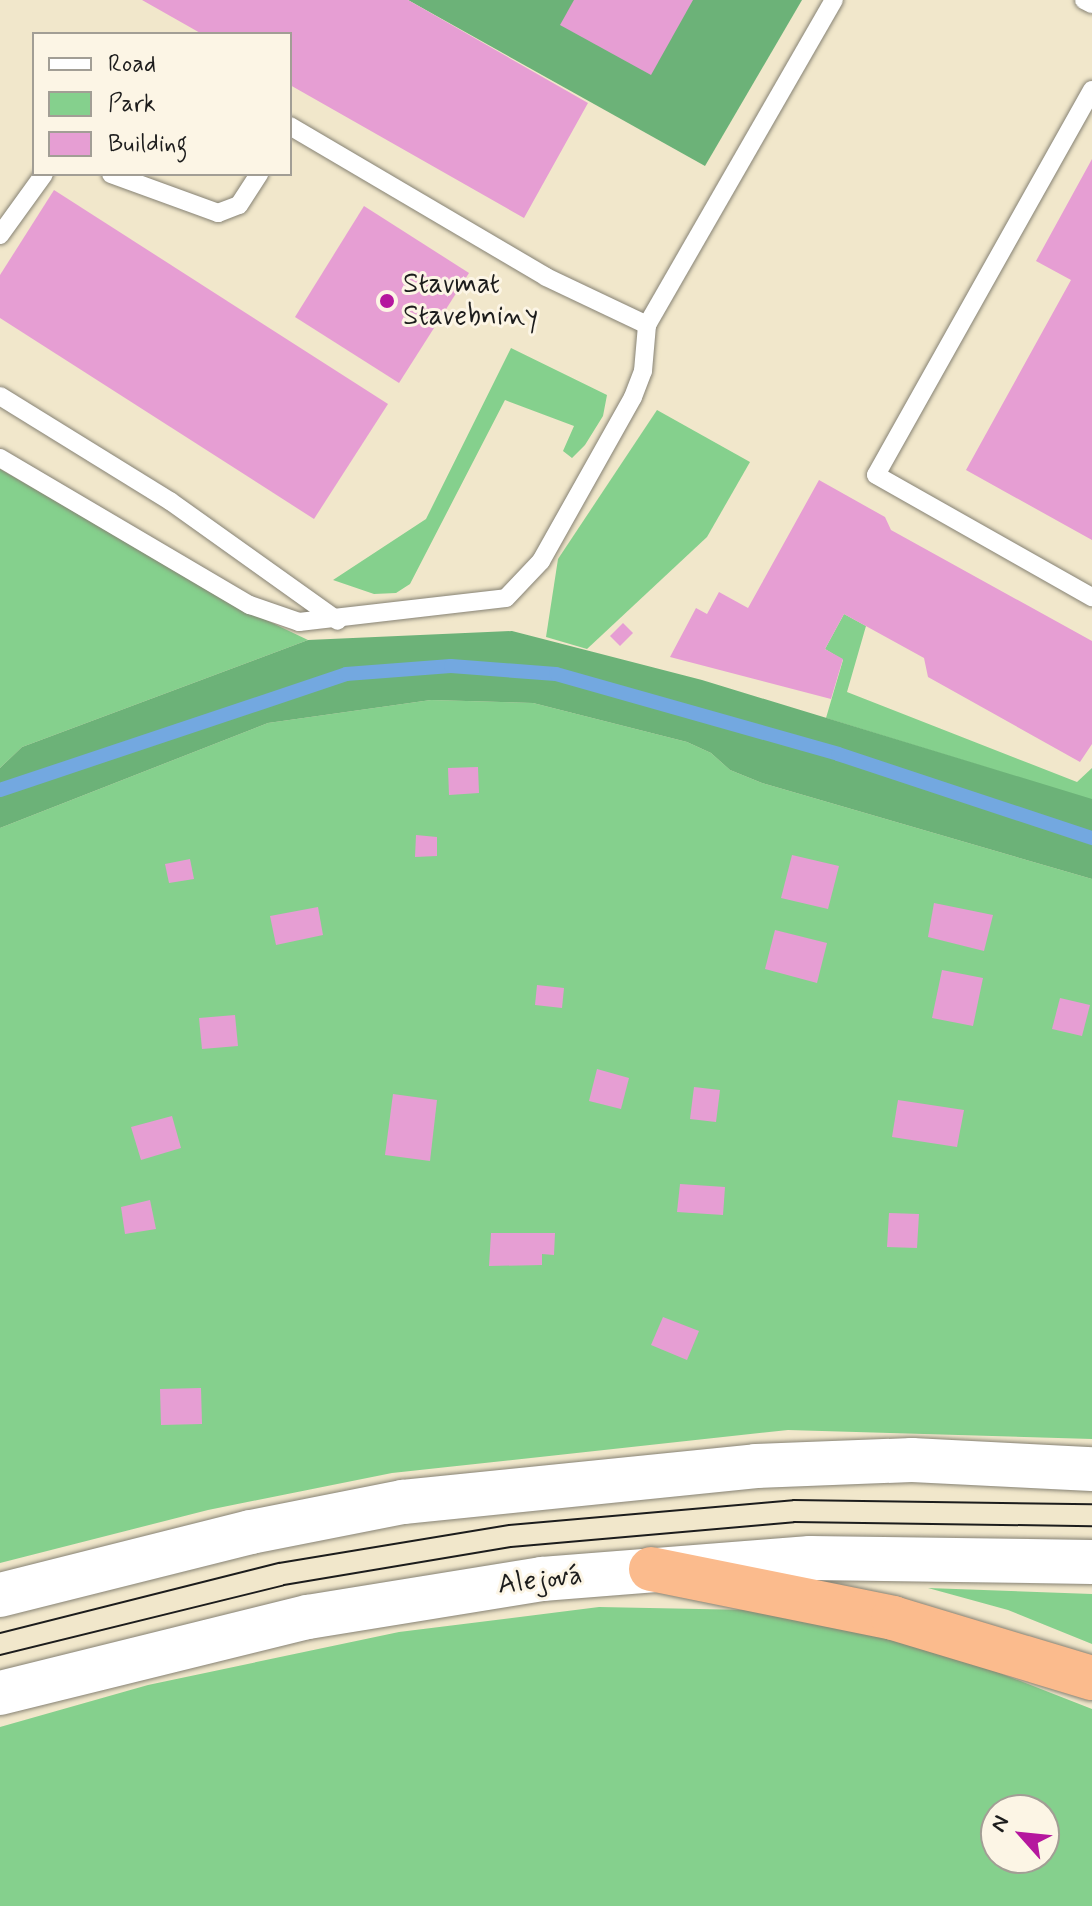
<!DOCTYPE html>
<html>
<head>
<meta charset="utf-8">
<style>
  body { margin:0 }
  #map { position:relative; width:1092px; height:1906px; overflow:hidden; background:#f1e7cb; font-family:Mynerve,sans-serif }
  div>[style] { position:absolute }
  .green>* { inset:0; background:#85d08d }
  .forest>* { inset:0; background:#6cb278 }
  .stream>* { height:14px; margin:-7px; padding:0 7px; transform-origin:7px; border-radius:7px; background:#73a8e0 }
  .building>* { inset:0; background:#e69ed3 }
  .roads { filter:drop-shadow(0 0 2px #868274) drop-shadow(0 0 2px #868274) }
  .service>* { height:18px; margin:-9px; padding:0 9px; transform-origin:9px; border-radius:9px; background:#fff }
  .tertiary>* { height:44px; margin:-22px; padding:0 22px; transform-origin:22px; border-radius:22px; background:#fff }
  .trunk>* { height:44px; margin:-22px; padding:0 22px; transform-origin:22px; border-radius:22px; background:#fbbb8d }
  .tram>* { height:2px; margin:-1px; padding:0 1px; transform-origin:1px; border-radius:1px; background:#1c1c1c }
  .dots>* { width:22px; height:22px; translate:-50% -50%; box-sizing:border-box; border:4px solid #fcf5e5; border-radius:50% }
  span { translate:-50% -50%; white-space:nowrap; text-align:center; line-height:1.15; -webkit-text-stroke:6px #fcf5e5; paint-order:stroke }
  .poi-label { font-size:28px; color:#1c1c1c }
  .left { translate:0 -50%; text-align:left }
  .street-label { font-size:28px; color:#1c1c1c }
  .legend { position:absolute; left:32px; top:32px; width:260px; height:144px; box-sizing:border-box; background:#fcf5e5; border:2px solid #a29e95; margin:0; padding:10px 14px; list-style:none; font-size:24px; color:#1c1c1c }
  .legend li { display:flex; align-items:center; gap:16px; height:40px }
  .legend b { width:40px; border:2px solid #a29e95 }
  .north { position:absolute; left:980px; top:1794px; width:80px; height:80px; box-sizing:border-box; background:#fcf5e5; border:2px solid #a29e95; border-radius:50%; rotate:297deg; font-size:22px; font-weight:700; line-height:32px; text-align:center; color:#1c1c1c }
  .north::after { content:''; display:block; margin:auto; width:28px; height:36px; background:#b5179e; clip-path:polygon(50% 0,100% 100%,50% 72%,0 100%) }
</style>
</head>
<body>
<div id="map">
  <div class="green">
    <div style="clip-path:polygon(511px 348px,607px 395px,603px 416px,585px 445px,572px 458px,563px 451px,574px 426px,505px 400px,410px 584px,396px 593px,374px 594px,333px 580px,426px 519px)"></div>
    <div style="clip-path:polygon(657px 410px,750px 462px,707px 537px,587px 649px,546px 637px,558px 559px)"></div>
    <div style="clip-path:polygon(0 469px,239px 607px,308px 640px,22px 747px,0 768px)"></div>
    <div style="clip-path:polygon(844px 614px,866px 626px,847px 692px,1077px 782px,1092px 768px,1092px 800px,826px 718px,843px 660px,825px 649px)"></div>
    <div style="clip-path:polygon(431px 700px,533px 703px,687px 742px,711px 753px,730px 770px,762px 783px,1092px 879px,1092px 1439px,788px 1430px,392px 1473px,208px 1510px,0 1563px,0 828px,268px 723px)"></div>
    <div style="clip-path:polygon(928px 1588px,1092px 1594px,1092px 1644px,1008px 1610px)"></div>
    <div style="clip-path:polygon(evenodd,599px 1607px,750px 1610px,847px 1629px,951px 1654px,1092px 1709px,1092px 1906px,0 1906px,0 1727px,148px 1685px,399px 1632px,599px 1607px,996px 1810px,1044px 1810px,1044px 1858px,996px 1858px,996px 1810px)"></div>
  </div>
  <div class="forest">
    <div style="clip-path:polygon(408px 0,802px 0,705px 166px)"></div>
    <div style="clip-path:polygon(512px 631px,702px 680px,1092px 799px,1092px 879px,762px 783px,730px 770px,711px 753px,687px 742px,533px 703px,431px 700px,268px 723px,0 828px,0 768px,22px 747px,308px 640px)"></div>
  </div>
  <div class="stream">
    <div style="left:0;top:790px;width:365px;rotate:-18.5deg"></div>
    <div style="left:346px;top:674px;width:105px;rotate:-4.4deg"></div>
    <div style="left:451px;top:666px;width:105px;rotate:4.4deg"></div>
    <div style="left:556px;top:674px;width:293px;rotate:15.8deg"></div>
    <div style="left:838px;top:754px;width:268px;rotate:18.3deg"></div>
  </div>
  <div class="building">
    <div style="clip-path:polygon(142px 0,408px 0,588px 103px,524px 218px,290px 85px,290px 34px,202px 34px)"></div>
    <div style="clip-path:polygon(574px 0,693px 0,651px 75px,560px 25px)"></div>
    <div style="clip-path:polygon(1092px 159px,1092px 540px,966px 470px,1071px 280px,1036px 261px)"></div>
    <div style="clip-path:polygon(54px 190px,388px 404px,314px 519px,0 318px,0 275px)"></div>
    <div style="clip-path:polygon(364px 206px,469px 273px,399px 383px,295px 317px)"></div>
    <div style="clip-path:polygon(819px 480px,885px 517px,891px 530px,1092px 641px,1092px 744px,1080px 762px,928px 677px,924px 658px,844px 614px,825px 649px,843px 659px,831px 699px,670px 657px,696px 608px,707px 614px,719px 592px,748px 608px)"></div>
    <div style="clip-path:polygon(623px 623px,633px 633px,620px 646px,610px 636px)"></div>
    <div style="clip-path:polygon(478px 767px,479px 793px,449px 795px,448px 768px)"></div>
    <div style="clip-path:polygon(416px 835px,437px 837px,437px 856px,415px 857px)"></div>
    <div style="clip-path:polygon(792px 855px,839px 866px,828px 909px,781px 898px)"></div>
    <div style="clip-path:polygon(190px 859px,194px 879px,169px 883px,165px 864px)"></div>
    <div style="clip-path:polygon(934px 903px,993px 915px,984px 951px,928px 937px)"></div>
    <div style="clip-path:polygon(318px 907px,323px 935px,276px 945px,270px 916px)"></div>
    <div style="clip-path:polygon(775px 930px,827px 943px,817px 983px,765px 969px)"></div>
    <div style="clip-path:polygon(942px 970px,983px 978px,973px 1026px,932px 1018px)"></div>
    <div style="clip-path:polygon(537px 985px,564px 988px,562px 1008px,535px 1005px)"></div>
    <div style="clip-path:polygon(1060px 998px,1090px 1005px,1082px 1036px,1052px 1029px)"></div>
    <div style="clip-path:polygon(235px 1015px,238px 1046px,202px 1049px,199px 1018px)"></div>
    <div style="clip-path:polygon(597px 1069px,629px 1078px,621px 1109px,589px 1101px)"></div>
    <div style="clip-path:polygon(694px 1087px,720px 1090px,716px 1122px,690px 1119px)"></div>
    <div style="clip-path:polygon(393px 1094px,437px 1100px,430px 1161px,385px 1155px)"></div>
    <div style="clip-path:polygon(898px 1100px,964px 1110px,957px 1147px,892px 1137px)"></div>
    <div style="clip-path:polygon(172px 1116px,181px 1148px,141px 1160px,131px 1127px)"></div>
    <div style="clip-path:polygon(680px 1184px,725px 1187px,723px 1215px,677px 1212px)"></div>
    <div style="clip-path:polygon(150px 1200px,156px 1229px,125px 1234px,121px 1207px)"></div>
    <div style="clip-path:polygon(889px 1213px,919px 1214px,917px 1248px,887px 1247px)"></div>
    <div style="clip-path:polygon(491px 1233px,555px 1233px,554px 1255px,542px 1254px,542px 1265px,489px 1266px)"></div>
    <div style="clip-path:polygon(663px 1317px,699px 1331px,687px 1360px,651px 1345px)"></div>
    <div style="clip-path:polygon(201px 1388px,202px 1424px,161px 1425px,160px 1389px)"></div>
  </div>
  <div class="roads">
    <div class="service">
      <div style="left:1084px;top:0;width:9px;rotate:27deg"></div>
      <div style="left:1092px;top:90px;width:441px;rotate:119.3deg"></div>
      <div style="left:876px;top:475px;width:248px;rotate:29.5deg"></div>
      <div style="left:290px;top:126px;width:297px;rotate:30.5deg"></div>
      <div style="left:546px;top:277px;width:112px;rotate:25.4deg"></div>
      <div style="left:111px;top:174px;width:114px;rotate:20deg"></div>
      <div style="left:218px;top:213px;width:22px;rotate:-21deg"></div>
      <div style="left:239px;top:205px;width:37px;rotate:-57deg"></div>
      <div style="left:0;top:235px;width:75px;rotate:-54.2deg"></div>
      <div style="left:0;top:396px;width:200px;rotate:31.7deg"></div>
      <div style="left:170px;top:501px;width:206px;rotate:35.5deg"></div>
      <div style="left:0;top:458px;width:290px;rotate:30.5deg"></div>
      <div style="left:250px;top:605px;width:52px;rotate:19.1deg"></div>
      <div style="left:299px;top:622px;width:208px;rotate:-6.6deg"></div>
      <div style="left:506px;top:598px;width:51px;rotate:-46.6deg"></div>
      <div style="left:541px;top:561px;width:188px;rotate:-60.7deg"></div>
      <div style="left:633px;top:397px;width:28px;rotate:-69deg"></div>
      <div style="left:643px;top:371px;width:46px;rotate:-85deg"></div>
      <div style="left:647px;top:325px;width:375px;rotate:-60.1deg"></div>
    </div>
    <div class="tertiary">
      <div style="left:0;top:1595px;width:259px;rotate:-14.1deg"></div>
      <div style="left:251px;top:1532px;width:155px;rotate:-11.2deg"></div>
      <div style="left:403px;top:1502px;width:355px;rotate:-5.8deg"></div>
      <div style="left:756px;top:1466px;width:156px;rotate:-2.2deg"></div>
      <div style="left:912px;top:1460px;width:180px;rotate:2.9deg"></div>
      <div style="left:0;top:1693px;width:317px;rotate:-13.9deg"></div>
      <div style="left:308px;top:1617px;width:237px;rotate:-9.2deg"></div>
      <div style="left:542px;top:1579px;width:269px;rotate:-4.5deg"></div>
      <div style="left:810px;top:1558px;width:282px;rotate:0.8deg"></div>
    </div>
    <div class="trunk">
      <div style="left:651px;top:1569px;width:247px;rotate:11.4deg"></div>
      <div style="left:893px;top:1618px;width:208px;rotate:16.8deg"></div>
    </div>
  </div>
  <div class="tram">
    <div style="left:0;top:1633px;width:288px;rotate:-14.1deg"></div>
    <div style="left:279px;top:1563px;width:233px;rotate:-9.4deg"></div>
    <div style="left:509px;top:1525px;width:285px;rotate:-5deg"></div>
    <div style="left:793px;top:1500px;width:299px;rotate:0.8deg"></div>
    <div style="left:0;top:1655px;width:292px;rotate:-13.8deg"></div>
    <div style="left:284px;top:1585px;width:230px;rotate:-9.5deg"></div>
    <div style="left:511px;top:1547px;width:284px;rotate:-5deg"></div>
    <div style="left:794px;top:1522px;width:298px;rotate:0.8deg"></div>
  </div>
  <div class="dots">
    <div style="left:387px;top:301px;background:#b5179e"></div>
  </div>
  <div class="poi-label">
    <span class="left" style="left:403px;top:301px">Stavmat<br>Stavebniny</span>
  </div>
  <div class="street-label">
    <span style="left:540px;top:1581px;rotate:-7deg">Alejová</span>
  </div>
  <ul class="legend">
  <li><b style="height:10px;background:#fff"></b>Road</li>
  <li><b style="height:22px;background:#85d08d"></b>Park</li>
  <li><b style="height:22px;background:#e69ed3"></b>Building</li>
  </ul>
  <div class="north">N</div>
</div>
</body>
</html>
